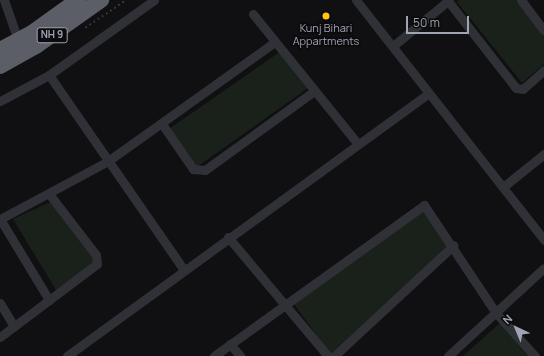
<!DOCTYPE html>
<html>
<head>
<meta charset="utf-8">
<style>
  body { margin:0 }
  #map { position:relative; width:544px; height:356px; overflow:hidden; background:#100f11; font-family:Manrope,sans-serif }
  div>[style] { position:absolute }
  .green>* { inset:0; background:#1a211b }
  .path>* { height:1.5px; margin-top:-0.75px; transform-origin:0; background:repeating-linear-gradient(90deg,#36383d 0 2px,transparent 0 5px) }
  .street>* { height:9px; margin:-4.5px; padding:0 4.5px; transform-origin:4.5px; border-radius:4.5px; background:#303136 }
  .highway>* { height:16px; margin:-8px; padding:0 8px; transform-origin:8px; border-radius:8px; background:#5c5e67 }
  .dots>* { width:11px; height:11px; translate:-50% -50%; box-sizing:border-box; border:2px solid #0b0a0c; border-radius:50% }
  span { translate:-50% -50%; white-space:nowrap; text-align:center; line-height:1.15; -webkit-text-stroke:3.5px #0b0a0c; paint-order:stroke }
  .shield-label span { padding:1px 3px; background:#0b0a0c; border:1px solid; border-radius:3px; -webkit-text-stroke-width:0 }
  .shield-label { font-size:10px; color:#9fa4b3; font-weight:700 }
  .poi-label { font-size:11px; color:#9fa4b3 }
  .north { position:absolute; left:496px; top:308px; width:40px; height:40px; -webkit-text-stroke:3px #0b0a0c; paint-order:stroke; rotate:316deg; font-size:11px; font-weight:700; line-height:16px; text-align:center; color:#9fa4b3 }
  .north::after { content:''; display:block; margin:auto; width:14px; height:18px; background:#9fa4b3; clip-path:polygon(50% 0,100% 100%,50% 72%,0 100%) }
  .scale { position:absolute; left:406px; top:16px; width:63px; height:18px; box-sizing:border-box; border:2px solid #9fa4b3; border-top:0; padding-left:5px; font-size:12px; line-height:14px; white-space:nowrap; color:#9fa4b3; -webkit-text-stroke:3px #0b0a0c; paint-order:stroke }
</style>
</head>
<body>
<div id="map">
  <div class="green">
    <div style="clip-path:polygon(459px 0,517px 0,544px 33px,544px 64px,522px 83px,457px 2px)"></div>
    <div style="clip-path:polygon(281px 51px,308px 88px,197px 167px,169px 129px)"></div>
    <div style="clip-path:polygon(55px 200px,97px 261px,56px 290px,13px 219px)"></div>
    <div style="clip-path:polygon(425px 209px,452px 243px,330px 354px,294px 304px)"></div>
    <div style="clip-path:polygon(501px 322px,531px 356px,463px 356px)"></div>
  </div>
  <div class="path">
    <div style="left:85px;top:28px;width:50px;rotate:-34.3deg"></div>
  </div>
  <div class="street">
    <div style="left:4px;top:0;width:42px;rotate:70.7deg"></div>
    <div style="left:356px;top:0;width:305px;rotate:51.9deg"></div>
    <div style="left:521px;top:0;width:38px;rotate:53deg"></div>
    <div style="left:448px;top:1px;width:110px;rotate:52deg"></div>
    <div style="left:516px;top:88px;width:7px;rotate:8deg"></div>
    <div style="left:523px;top:89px;width:28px;rotate:-42deg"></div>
    <div style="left:253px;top:14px;width:166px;rotate:51.1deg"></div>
    <div style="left:393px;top:46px;width:72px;rotate:-39.4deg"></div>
    <div style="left:49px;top:75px;width:237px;rotate:55.3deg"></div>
    <div style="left:0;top:101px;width:55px;rotate:-28deg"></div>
    <div style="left:49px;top:75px;width:129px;rotate:-35.5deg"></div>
    <div style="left:162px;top:124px;width:55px;rotate:55.4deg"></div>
    <div style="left:193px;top:169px;width:12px;rotate:5deg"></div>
    <div style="left:205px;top:170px;width:135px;rotate:-35.9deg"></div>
    <div style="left:503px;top:187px;width:53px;rotate:-38.8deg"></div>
    <div style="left:0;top:219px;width:123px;rotate:-28.2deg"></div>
    <div style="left:108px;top:161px;width:205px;rotate:-35.5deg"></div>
    <div style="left:0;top:219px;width:95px;rotate:58.8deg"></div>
    <div style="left:228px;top:237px;width:155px;rotate:50deg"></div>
    <div style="left:0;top:303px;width:27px;rotate:59deg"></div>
    <div style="left:0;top:337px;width:121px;rotate:-37deg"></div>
    <div style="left:97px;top:264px;width:9px;rotate:-96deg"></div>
    <div style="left:96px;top:255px;width:76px;rotate:-127.5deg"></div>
    <div style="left:230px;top:344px;width:16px;rotate:50deg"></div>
    <div style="left:67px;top:356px;width:446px;rotate:-36deg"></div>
    <div style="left:214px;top:356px;width:259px;rotate:-35.7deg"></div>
    <div style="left:424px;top:205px;width:130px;rotate:56.3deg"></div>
    <div style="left:496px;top:313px;width:58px;rotate:47.8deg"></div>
    <div style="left:334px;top:356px;width:163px;rotate:-42.8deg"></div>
    <div style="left:448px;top:356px;width:130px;rotate:-42.5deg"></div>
  </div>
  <div class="highway">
    <div style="left:0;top:50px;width:36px;rotate:-28deg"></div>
    <div style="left:32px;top:33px;width:57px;rotate:-35.7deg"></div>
    <div style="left:0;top:66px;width:41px;rotate:-29.1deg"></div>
    <div style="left:36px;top:46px;width:80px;rotate:-35.3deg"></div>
  </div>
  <div class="dots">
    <div style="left:326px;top:16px;background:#fec41a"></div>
  </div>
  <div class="shield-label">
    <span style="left:52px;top:35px">NH 9</span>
  </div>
  <div class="poi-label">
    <span style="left:326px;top:35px">Kunj Bihari<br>Appartments</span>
  </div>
  <div class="north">N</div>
  <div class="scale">50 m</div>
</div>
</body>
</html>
